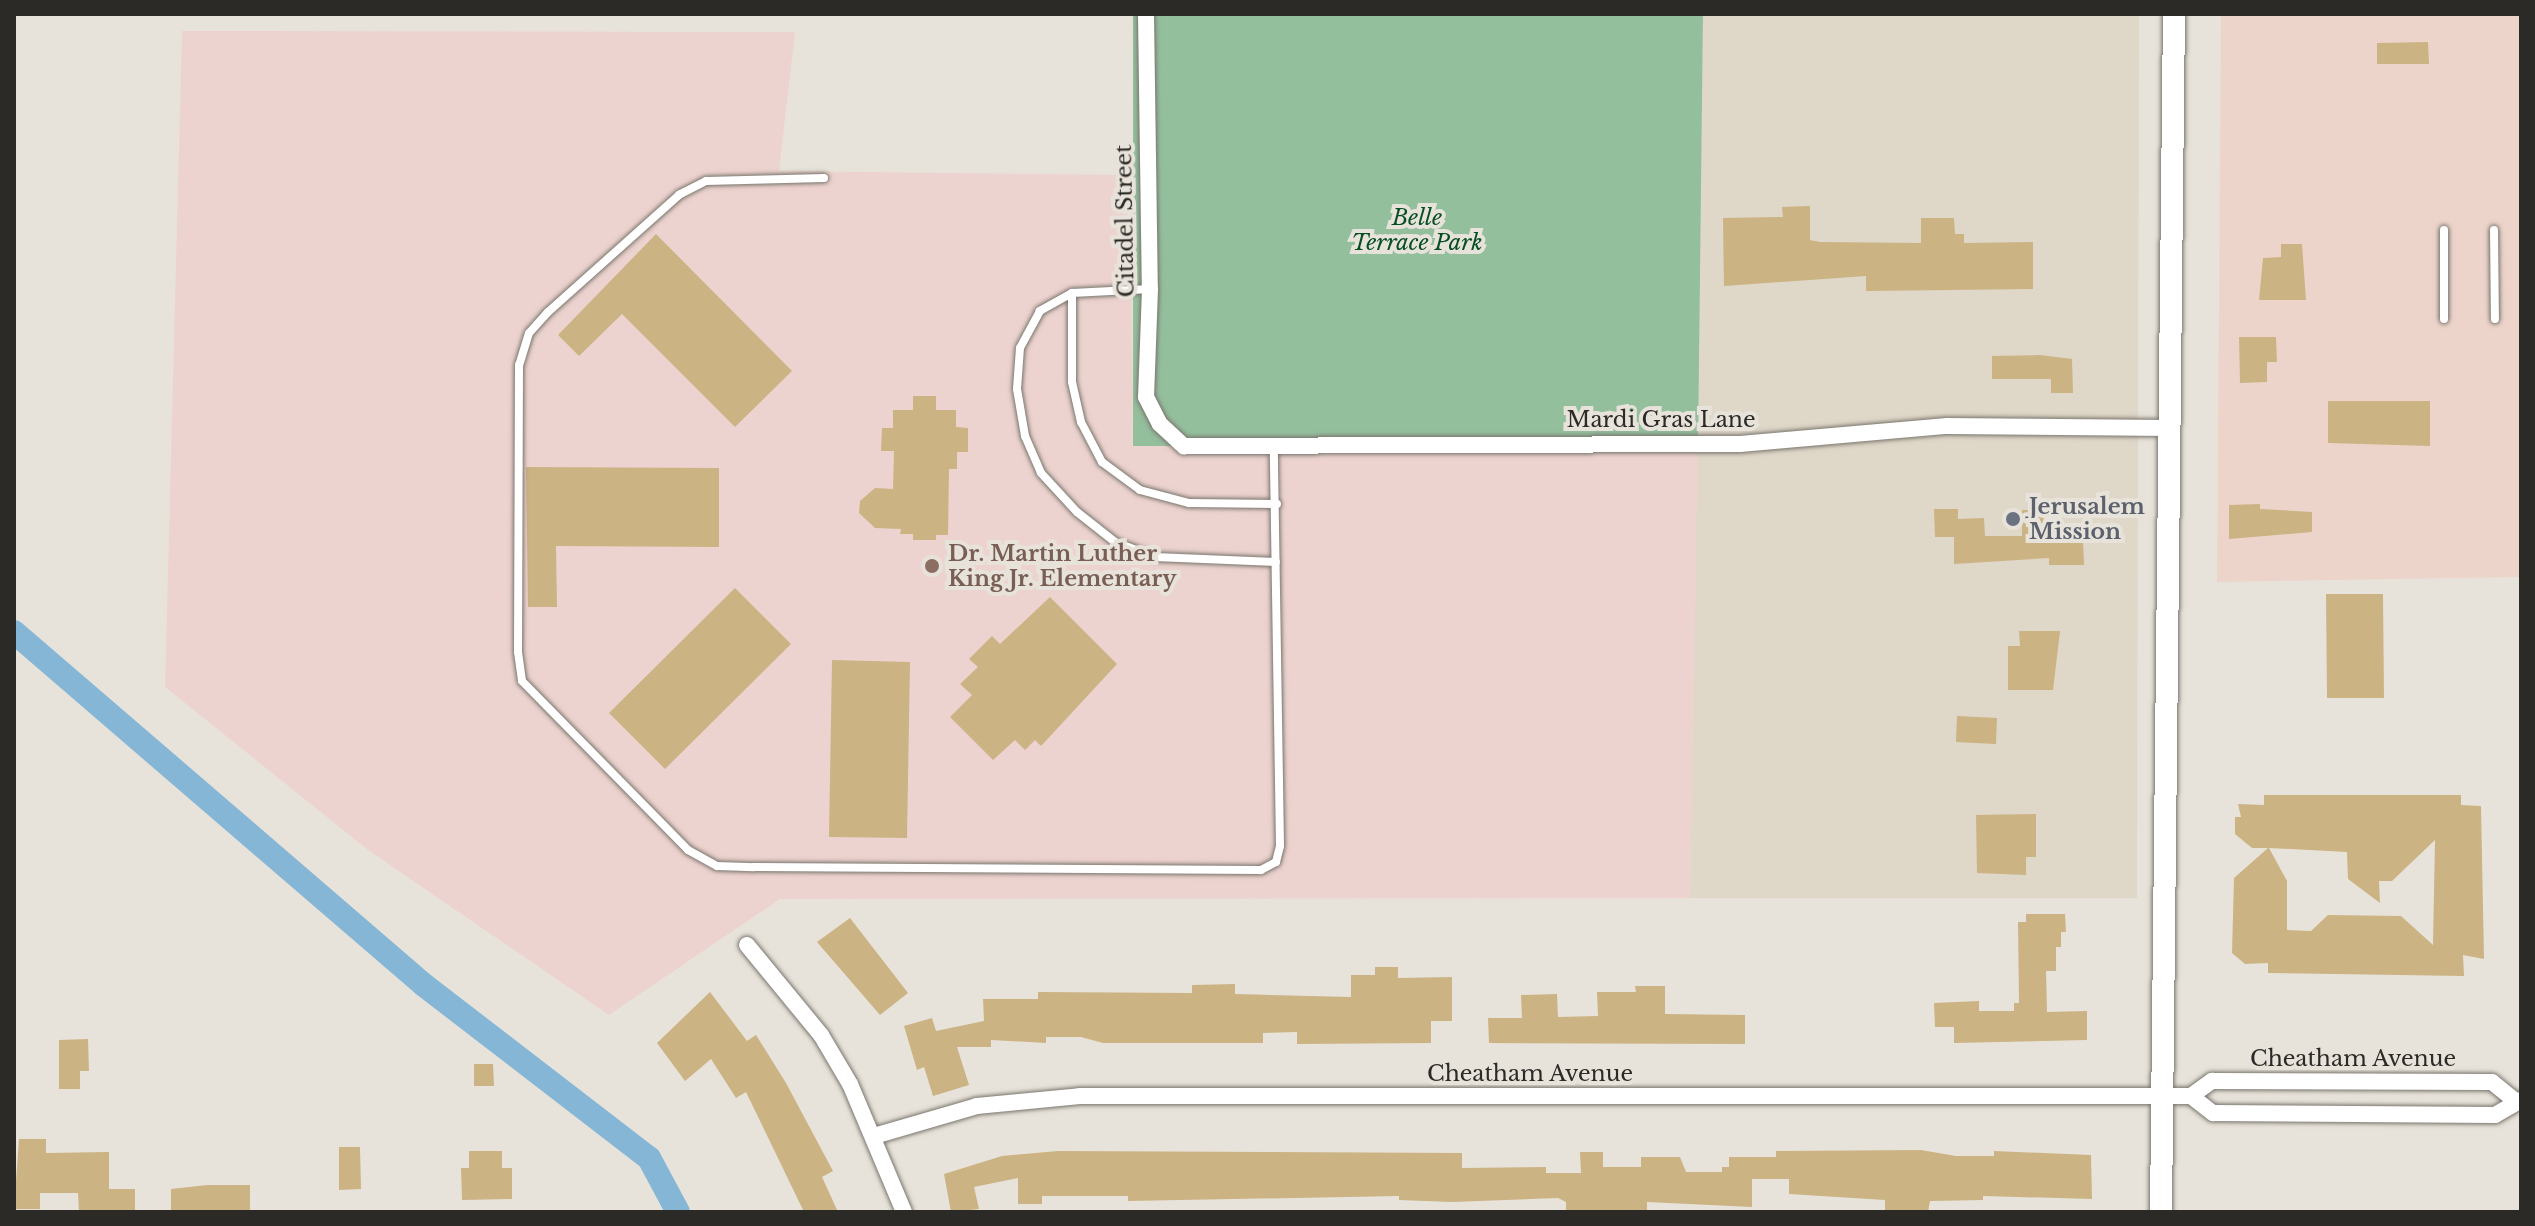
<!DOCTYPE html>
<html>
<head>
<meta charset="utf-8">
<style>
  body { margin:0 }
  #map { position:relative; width:2535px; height:1226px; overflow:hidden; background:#e8e3da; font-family:"Libre Baskerville",serif }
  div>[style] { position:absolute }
  .built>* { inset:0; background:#dfd7c8 }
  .industrial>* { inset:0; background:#ecd4ca }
  .education>* { inset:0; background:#edd3cf }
  .green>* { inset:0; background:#94bf9d }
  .canal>* { height:24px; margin:-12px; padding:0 12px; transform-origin:12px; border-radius:12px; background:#85b6d6 }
  .building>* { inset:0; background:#cbb383 }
  .roads { filter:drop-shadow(0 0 2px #7a766e) drop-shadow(0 0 2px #7a766e) }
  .service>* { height:8px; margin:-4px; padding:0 4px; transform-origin:4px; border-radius:4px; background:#fff }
  .minor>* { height:16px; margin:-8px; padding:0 8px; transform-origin:8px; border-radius:8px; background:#fff }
  .tertiary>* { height:22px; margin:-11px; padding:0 11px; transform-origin:11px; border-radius:11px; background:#fff }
  .dots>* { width:22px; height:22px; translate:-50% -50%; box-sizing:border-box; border:4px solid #e8e3da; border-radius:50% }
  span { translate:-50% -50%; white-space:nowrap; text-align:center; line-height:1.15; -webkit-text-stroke:8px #e8e3da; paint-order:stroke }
  .park-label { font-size:22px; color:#054f23; font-style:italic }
  .street-label { font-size:22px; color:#2c2a27 }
  .worship-label { font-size:22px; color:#5b616d; font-weight:700 }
  .left { translate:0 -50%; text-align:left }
  .education-label { font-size:22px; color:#785e54; font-weight:700 }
  .frame { position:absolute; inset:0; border:16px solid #2c2a27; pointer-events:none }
</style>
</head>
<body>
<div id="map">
  <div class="built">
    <div style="clip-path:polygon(1703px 14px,2139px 14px,2137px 898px,1690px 898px)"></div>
  </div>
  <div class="industrial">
    <div style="clip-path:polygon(2221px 14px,2521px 14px,2521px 577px,2217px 582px)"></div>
  </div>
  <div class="education">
    <div style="clip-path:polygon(182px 31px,795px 32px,779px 171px,1131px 175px,1133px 446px,1698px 446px,1690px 898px,780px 899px,609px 1015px,368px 850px,165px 687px)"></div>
  </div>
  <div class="green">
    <div style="clip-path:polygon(1133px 14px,1703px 14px,1698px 446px,1133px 446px)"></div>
  </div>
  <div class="canal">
    <div style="left:14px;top:632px;width:541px;rotate:40.73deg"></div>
    <div style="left:424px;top:985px;width:284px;rotate:37.6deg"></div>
    <div style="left:649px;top:1158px;width:61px;rotate:61.8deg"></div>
  </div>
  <div class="building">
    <div style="clip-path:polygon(2428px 42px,2429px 64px,2377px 64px,2377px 43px)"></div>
    <div style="clip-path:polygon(1810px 206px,1810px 240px,1820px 242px,1921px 243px,1921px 218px,1954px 218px,1955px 234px,1964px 234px,1964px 243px,2033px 242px,2033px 289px,1866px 291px,1866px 276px,1724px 286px,1723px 218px,1783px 217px,1782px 207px)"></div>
    <div style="clip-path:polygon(656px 234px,792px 371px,735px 427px,622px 314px,579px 356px,558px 335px)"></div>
    <div style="clip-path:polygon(2281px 244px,2302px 244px,2306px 300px,2259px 300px,2263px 258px,2281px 257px)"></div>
    <div style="clip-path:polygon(2239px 337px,2276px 337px,2277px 362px,2267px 362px,2267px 382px,2240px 383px)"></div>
    <div style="clip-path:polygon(2040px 355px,2072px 359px,2073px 393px,2051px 393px,2051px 379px,1992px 379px,1992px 356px)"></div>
    <div style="clip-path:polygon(913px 396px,936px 396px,936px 410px,956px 410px,956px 427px,968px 428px,968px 452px,957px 452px,957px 469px,949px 469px,948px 535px,936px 535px,936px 540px,913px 540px,913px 534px,900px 534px,901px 529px,875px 528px,859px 513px,860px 501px,875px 488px,893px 489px,894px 451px,881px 451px,882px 428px,893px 428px,893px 410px,913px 410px)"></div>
    <div style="clip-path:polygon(2328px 401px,2430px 401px,2430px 446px,2328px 443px)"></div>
    <div style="clip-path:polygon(526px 467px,719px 468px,719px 547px,556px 546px,557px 607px,528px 607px)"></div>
    <div style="clip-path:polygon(2260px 504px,2260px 509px,2312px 512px,2312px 532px,2229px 539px,2229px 505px)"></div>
    <div style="clip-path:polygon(1934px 509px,1958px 509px,1958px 519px,1984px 518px,1985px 536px,2022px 536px,2022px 510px,2053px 510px,2053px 537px,2083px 541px,2084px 565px,2049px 565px,2049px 558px,1954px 564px,1954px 537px,1935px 537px)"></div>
    <div style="clip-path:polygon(735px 588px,791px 644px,665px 769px,609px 713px)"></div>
    <div style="clip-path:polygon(2326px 594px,2383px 594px,2384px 698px,2327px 698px)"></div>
    <div style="clip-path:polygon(1050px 597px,1117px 664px,1041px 746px,1035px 740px,1025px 750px,1015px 740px,993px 760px,950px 717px,972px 695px,960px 684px,978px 667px,969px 659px,992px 636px,1000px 644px)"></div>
    <div style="clip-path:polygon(2019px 631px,2060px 631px,2053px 690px,2008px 690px,2008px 646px,2020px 646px)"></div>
    <div style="clip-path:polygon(832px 660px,910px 662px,907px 838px,829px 837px)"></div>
    <div style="clip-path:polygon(1957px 716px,1997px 718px,1996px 744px,1956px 742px)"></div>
    <div style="clip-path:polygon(evenodd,2264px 795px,2461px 795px,2461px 805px,2481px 806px,2484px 959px,2463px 955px,2464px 976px,2268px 973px,2268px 963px,2245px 964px,2232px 953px,2234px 878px,2268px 848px,2252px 848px,2235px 834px,2235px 817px,2241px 817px,2238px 804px,2264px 805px,2264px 795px,2435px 840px,2433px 945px,2401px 916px,2328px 915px,2311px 931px,2287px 930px,2287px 881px,2269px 848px,2347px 852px,2348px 879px,2380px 903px,2379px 881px,2392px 881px,2435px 840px)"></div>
    <div style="clip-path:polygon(2036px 814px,2036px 857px,2026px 857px,2026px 875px,1977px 873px,1976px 815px)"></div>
    <div style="clip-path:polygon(2026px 914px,2065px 914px,2066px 932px,2061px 932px,2061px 947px,2056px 947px,2056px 971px,2046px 971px,2047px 1012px,2087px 1011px,2087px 1040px,1954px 1043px,1954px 1027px,1935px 1027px,1934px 1003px,1979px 1001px,1979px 1011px,2014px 1011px,2014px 1003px,2019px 1003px,2018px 922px,2026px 922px)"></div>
    <div style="clip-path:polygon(850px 918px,908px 993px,880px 1015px,817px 942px)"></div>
    <div style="clip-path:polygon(1375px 967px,1398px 967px,1398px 978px,1452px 977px,1452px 1021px,1431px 1021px,1431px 1043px,1297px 1044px,1297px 1032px,1263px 1033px,1263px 1043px,1103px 1043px,1081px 1037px,1046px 1037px,1046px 1043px,991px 1040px,991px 1047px,957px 1047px,969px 1085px,933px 1096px,924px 1067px,917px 1070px,904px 1026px,932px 1018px,936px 1031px,984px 1021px,983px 999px,1038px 999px,1038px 992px,1192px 993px,1192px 985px,1235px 984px,1235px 994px,1351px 997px,1351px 975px,1375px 975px)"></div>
    <div style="clip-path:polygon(1635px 986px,1665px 986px,1665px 1014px,1745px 1015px,1745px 1044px,1489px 1043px,1488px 1018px,1522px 1018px,1521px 995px,1557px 994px,1558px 1017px,1598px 1016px,1597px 992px,1636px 992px)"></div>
    <div style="clip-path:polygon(710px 992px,747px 1041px,756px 1035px,786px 1083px,833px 1171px,822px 1177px,838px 1212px,804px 1212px,746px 1092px,736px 1098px,711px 1059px,685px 1081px,657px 1043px)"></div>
    <div style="clip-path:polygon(88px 1039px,89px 1071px,80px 1071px,80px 1089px,59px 1089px,59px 1040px)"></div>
    <div style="clip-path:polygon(474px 1064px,493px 1064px,494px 1086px,474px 1086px)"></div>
    <div style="clip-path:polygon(19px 1139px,46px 1139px,46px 1153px,109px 1152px,109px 1189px,135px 1189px,135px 1212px,79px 1212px,78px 1193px,40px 1193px,40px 1209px,14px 1209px)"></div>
    <div style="clip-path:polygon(339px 1147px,360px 1147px,361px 1189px,339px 1190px)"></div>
    <div style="clip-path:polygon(1921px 1150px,1956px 1156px,1994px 1156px,1994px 1151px,2091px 1155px,2092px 1199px,1983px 1196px,1983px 1200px,1930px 1201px,1928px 1212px,1885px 1212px,1885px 1200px,1789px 1194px,1789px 1179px,1752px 1179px,1752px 1207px,1647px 1202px,1647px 1212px,1566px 1212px,1566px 1202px,1558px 1198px,1452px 1202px,1399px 1200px,1399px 1196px,1128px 1201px,1128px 1196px,1042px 1196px,1042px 1204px,1018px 1204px,1018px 1178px,974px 1187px,979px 1209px,951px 1212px,944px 1174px,1002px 1156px,1058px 1151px,1462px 1153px,1462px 1168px,1546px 1167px,1546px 1173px,1581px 1173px,1580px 1152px,1603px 1152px,1603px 1167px,1641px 1167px,1641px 1157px,1680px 1157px,1686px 1172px,1722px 1172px,1722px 1167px,1729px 1167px,1729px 1157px,1776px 1157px,1776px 1151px)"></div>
    <div style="clip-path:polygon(469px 1151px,502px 1151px,502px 1168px,512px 1168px,512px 1199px,462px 1200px,461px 1168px,469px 1168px)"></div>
    <div style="clip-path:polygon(207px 1185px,250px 1185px,250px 1212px,171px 1212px,171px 1189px)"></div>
  </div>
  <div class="roads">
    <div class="service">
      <div style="left:824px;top:178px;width:118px;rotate:178.5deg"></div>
      <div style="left:706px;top:181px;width:30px;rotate:153deg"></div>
      <div style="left:679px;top:195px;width:176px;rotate:138.2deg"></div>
      <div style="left:548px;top:312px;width:28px;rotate:132deg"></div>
      <div style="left:529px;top:333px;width:34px;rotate:107deg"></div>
      <div style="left:519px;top:365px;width:287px;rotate:90.2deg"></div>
      <div style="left:518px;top:652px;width:29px;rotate:82deg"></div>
      <div style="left:522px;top:681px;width:237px;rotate:45.5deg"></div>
      <div style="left:688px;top:850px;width:33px;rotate:29deg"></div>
      <div style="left:717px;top:866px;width:37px;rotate:2deg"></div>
      <div style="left:754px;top:867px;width:507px;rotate:0.34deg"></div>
      <div style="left:1261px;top:870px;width:17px;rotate:-28deg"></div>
      <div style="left:1276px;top:862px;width:16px;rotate:-76deg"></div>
      <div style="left:1280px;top:846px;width:402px;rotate:-90.9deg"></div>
      <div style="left:2444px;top:230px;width:89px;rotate:90deg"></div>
      <div style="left:2494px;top:230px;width:89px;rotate:89.4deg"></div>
      <div style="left:1150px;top:289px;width:78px;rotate:177.1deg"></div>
      <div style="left:1072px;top:293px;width:37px;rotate:151deg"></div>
      <div style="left:1040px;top:311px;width:42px;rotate:118.4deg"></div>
      <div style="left:1020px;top:348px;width:41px;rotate:94.2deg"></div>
      <div style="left:1017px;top:389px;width:48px;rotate:80.3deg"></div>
      <div style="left:1025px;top:436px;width:40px;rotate:66.6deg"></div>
      <div style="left:1041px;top:473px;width:53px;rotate:47.3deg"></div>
      <div style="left:1077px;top:512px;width:48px;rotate:38.3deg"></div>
      <div style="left:1115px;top:542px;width:43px;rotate:20.6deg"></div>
      <div style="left:1155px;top:557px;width:121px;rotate:2.4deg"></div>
      <div style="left:1072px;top:293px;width:89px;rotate:90deg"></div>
      <div style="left:1072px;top:382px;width:41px;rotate:77.3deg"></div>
      <div style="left:1081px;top:422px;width:45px;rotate:62.3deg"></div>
      <div style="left:1102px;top:462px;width:47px;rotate:36.4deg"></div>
      <div style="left:1140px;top:490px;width:51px;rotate:14.9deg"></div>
      <div style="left:1189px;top:503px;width:88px;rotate:0.7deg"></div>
    </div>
    <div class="minor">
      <div style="left:1146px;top:14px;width:275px;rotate:89.2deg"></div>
      <div style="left:1150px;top:289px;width:108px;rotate:92.1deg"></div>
      <div style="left:1146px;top:397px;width:30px;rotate:63deg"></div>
      <div style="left:1160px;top:424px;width:33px;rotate:43deg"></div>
      <div style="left:1184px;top:446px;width:556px;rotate:-0.21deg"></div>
      <div style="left:1740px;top:444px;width:208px;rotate:-5deg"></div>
      <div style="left:1947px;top:426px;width:224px;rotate:0.5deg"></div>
      <div style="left:747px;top:945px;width:117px;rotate:50.6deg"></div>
      <div style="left:821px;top:1035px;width:57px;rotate:59.4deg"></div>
      <div style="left:850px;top:1084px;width:139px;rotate:67.1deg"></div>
      <div style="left:2191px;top:1096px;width:28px;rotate:38deg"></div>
      <div style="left:2213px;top:1113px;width:282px;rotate:0.4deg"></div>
      <div style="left:2495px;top:1115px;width:30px;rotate:-30deg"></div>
      <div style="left:874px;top:1136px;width:107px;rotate:-16.2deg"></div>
      <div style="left:977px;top:1106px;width:103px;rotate:-5.5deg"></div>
      <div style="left:1080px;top:1096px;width:1111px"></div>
      <div style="left:2191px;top:1096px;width:26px;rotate:-36deg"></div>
      <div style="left:2212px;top:1081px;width:280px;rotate:0.2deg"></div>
      <div style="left:2492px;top:1082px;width:28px;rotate:39deg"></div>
    </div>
    <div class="tertiary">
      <div style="left:2161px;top:1212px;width:1198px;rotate:-89.38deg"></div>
    </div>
  </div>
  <div class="dots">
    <div style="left:2013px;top:519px;background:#6b7280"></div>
    <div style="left:932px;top:566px;background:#8d6e63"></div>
  </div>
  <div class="park-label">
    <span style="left:1417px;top:230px">Belle<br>Terrace Park</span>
  </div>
  <div class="street-label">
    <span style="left:1125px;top:221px;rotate:-91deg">Citadel Street</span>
    <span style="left:1661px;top:420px">Mardi Gras Lane</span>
    <span style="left:2353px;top:1059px">Cheatham Avenue</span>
    <span style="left:1530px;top:1074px">Cheatham Avenue</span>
  </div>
  <div class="worship-label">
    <span class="left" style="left:2029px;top:519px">Jerusalem<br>Mission</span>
  </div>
  <div class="education-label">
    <span class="left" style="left:948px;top:566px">Dr. Martin Luther<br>King Jr. Elementary</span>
  </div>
  <div class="frame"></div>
</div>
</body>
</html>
